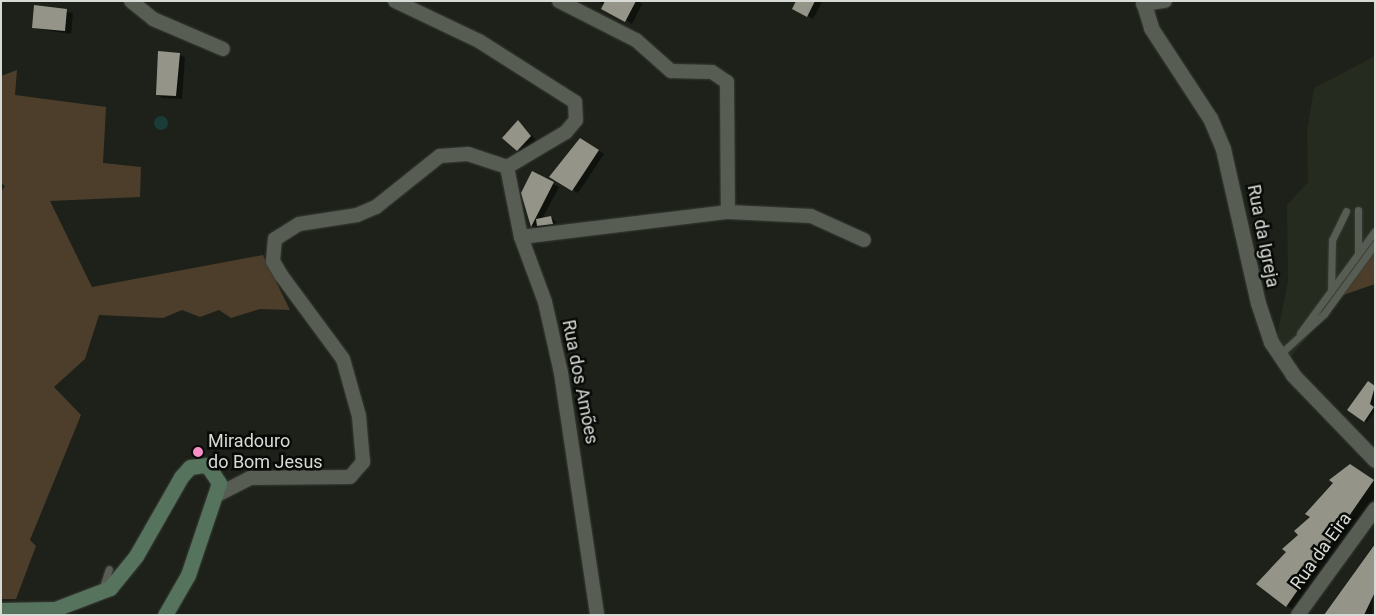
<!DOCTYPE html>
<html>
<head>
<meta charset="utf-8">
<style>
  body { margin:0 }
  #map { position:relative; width:1376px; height:616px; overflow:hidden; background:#1d2119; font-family:Roboto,sans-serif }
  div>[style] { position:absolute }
  .built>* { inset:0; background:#252b1e }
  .green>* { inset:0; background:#4d3e2b }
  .water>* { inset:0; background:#1a3c38 }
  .round { border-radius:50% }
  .shadow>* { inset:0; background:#0007 }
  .building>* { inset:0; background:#959489 }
  .roads { filter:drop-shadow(0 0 1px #393d37) drop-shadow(0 0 1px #393d37) }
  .service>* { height:7px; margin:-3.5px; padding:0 3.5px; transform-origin:3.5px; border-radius:3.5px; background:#585d54 }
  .minor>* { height:14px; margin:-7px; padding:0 7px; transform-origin:7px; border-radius:7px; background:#585d54 }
  .tertiary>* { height:15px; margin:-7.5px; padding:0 7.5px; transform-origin:7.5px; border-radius:7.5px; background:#585d54 }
  .secondary>* { height:15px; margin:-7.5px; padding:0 7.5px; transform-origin:7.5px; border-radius:7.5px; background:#56735e }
  .dots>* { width:14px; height:14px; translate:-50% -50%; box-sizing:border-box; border:2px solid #080a07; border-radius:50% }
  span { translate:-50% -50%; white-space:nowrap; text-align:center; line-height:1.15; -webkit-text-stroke:5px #080a07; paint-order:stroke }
  .street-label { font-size:18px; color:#d8dbd5 }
  .poi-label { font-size:18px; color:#d8dbd5 }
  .left { translate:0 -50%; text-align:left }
  .frame { position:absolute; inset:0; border:2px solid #d8dbd5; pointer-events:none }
</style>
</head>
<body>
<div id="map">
  <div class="built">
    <div style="clip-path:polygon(1375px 56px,1375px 284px,1343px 295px,1290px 358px,1277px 336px,1288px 281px,1287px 205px,1308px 182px,1307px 132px,1314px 88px)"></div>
  </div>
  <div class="green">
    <div style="clip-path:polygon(17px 70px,15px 95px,106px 107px,103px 163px,141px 167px,140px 197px,50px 201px,92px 287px,263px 255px,290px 310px,260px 309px,231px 318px,219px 310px,200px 317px,182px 310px,163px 318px,99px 315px,85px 359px,54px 387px,81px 415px,30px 540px,36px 546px,16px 599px,1px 599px,1px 192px,5px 186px,1px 183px,1px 76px)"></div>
    <div style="clip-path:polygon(1375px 250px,1375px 284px,1343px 295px)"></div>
  </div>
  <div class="water">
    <div class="round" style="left:154px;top:116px;width:14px;height:14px"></div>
  </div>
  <div class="shadow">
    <div style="clip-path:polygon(597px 1px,637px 1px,642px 4px,632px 24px)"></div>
    <div style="clip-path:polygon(797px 1px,822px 1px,822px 2px,813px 19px,793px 8px)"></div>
    <div style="clip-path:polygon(35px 6px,73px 13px,71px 34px,33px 28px)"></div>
    <div style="clip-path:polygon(179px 54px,185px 58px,182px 99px,163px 98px,157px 95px)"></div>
    <div style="clip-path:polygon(519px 122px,536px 140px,524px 153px,518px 150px)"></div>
    <div style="clip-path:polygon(581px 140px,604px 154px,578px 193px,551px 176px)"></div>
    <div style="clip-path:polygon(553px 184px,559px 187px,542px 219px,551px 217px,557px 223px,537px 229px,532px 226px,527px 199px)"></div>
    <div style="clip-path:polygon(1375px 387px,1375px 411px,1367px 422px,1364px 421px)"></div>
    <div style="clip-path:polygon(1360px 471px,1375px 481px,1375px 497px,1296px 611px,1287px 606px,1288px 552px)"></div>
    <div style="clip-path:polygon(1375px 543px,1372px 615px,1324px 615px)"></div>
  </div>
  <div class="building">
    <div style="clip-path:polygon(605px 1px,636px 1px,625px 22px,601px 9px)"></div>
    <div style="clip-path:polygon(796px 1px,815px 1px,807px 17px,792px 9px)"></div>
    <div style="clip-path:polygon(34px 5px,67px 9px,65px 31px,32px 28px)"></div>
    <div style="clip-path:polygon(158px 51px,180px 53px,176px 96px,156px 95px)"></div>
    <div style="clip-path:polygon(518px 120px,531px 136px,517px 151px,502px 138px)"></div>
    <div style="clip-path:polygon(580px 138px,599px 150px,572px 191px,549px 177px)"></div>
    <div style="clip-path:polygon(532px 171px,554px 182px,531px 227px,521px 193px)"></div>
    <div style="clip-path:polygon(551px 216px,553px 224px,537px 226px,536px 219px)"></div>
    <div style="clip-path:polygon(1368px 381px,1375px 386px,1370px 404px,1374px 407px,1364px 422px,1347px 410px)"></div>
    <div style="clip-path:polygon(1350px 464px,1374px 480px,1286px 607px,1256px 584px,1286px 552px,1282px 549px,1298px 535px,1294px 531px,1310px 517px,1305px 514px,1333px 483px,1329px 480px)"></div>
    <div style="clip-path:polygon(1375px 544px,1375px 592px,1364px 615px,1324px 615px)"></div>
  </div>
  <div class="roads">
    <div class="service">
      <div style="left:1358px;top:253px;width:43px;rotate:-90deg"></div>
      <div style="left:1331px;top:291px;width:51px;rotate:-88.9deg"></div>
      <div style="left:1332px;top:240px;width:32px;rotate:-64deg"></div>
      <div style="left:1300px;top:333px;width:127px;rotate:-53.7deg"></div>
      <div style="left:1279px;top:355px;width:61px;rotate:-42.3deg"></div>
      <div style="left:1324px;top:314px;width:87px;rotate:-53.9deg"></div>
      <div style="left:102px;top:590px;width:22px;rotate:-72deg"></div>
    </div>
    <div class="minor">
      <div style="left:131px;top:1px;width:28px;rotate:39deg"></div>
      <div style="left:153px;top:19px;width:76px;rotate:23.2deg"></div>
      <div style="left:395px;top:1px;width:93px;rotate:25.5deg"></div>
      <div style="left:479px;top:41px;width:114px;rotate:32.4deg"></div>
      <div style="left:575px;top:102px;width:18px;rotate:87deg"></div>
      <div style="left:576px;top:120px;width:16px;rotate:130deg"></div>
      <div style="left:566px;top:132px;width:69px;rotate:149.3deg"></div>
      <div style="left:559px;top:1px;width:86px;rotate:26.9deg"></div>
      <div style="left:636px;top:40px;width:47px;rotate:41.5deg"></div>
      <div style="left:671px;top:71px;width:41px;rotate:1.4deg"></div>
      <div style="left:712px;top:72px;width:18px;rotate:34deg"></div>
      <div style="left:727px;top:82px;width:130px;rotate:89.6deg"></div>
      <div style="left:1143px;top:4px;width:22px;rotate:-8deg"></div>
      <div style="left:507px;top:167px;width:71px;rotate:78.7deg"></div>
      <div style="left:521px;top:237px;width:69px;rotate:69.7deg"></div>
      <div style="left:545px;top:302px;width:73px;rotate:77.3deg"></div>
      <div style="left:561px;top:373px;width:245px;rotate:81.5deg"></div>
      <div style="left:521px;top:237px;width:209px;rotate:-6.9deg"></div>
      <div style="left:728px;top:212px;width:83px;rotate:2.8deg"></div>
      <div style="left:811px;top:216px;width:58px;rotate:24.4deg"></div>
      <div style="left:215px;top:496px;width:39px;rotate:-27deg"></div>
      <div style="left:250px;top:478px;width:100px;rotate:-0.6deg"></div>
      <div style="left:350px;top:477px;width:20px;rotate:-49deg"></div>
      <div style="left:363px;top:462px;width:46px;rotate:-95deg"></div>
      <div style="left:359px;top:416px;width:59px;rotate:-105.7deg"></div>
      <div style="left:343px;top:359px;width:104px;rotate:-126.4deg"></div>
      <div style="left:281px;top:275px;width:16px;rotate:-120deg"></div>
      <div style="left:273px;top:261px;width:22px;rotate:-85deg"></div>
      <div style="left:275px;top:239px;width:28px;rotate:-32deg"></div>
      <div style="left:299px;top:224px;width:59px;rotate:-8.8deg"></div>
      <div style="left:357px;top:215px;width:21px;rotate:-23deg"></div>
      <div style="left:376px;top:207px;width:82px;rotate:-38.6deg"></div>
      <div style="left:440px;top:156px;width:28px;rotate:-4deg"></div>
      <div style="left:468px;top:154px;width:41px;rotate:18.4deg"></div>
      <div style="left:1298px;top:615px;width:131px;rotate:-54deg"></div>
    </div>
    <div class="tertiary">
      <div style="left:1143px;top:1px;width:28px;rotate:73deg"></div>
      <div style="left:1151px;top:28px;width:108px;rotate:56.8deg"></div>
      <div style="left:1210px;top:118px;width:34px;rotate:67deg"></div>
      <div style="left:1223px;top:149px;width:158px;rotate:77.2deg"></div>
      <div style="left:1258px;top:303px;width:41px;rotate:71.6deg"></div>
      <div style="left:1271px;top:342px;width:40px;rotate:56deg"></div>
      <div style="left:1293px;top:375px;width:118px;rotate:46deg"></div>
    </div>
    <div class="secondary">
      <div style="left:1px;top:610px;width:54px;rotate:-1.1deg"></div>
      <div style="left:55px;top:609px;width:59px;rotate:-20.9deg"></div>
      <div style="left:110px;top:588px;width:41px;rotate:-50.9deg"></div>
      <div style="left:136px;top:556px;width:91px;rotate:-60.3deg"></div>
      <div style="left:181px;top:477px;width:13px;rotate:-48deg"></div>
      <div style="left:190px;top:467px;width:17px;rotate:-7deg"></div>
      <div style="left:207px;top:465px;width:22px;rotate:56deg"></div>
      <div style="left:219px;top:483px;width:97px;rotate:108.6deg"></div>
      <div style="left:188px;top:575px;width:46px;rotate:119.9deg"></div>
    </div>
  </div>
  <div class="dots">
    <div style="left:198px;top:452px;background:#fa8fc7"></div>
  </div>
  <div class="street-label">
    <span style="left:1263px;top:236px;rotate:79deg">Rua da Igreja</span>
    <span style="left:580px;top:382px;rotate:79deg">Rua dos Amões</span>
    <span style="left:1321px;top:551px;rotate:-54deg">Rua da Eira</span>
  </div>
  <div class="poi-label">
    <span class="left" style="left:208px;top:452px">Miradouro<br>do Bom Jesus</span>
  </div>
  <div class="frame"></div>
</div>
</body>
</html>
